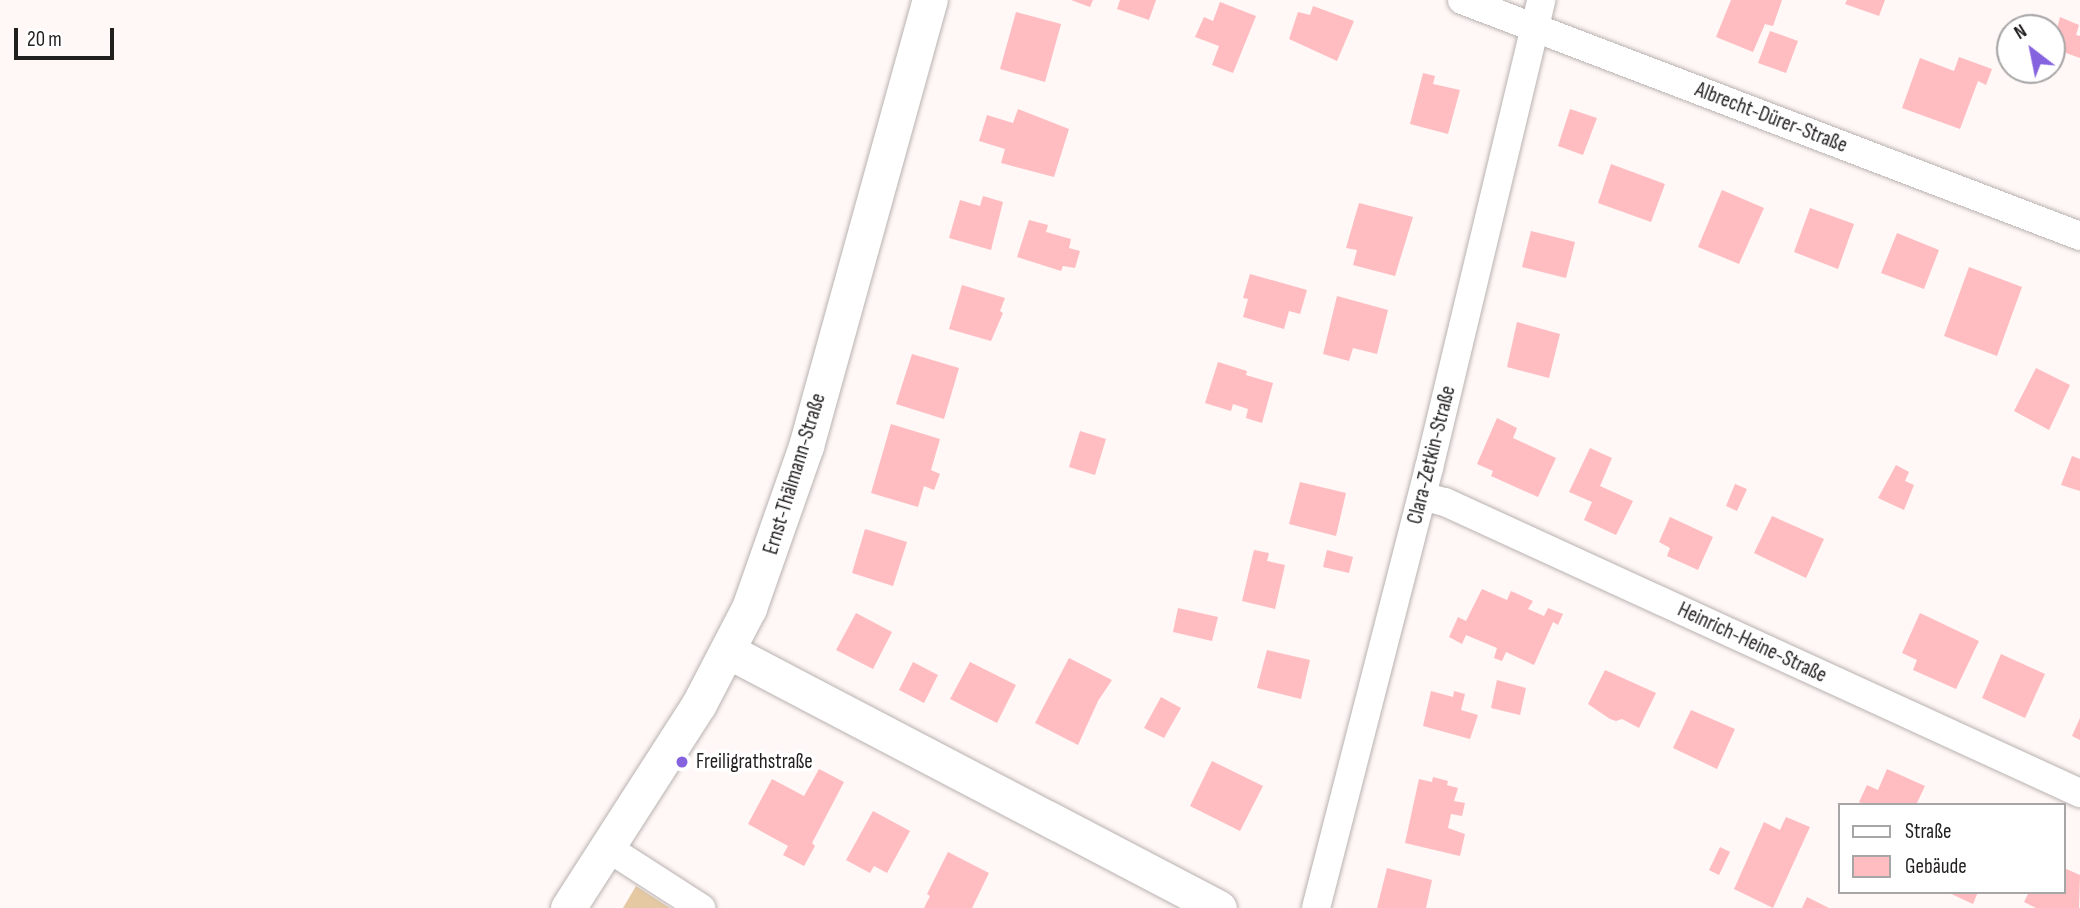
<!DOCTYPE html>
<html>
<head>
<meta charset="utf-8">
<style>
  body { margin:0 }
  #map { position:relative; width:2080px; height:908px; overflow:hidden; background:#fff8f6; font-family:"Sofia Sans Condensed",sans-serif }
  div>[style] { position:absolute }
  .green>* { inset:0; background:#e5c9a3 }
  .building>* { inset:0; background:#ffbdc2 }
  .roads { filter:drop-shadow(0 0 2px #b9b2b0) drop-shadow(0 0 2px #b9b2b0) }
  .minor>* { height:28px; margin:-14px; padding:0 14px; transform-origin:14px; border-radius:14px; background:#fff }
  .tertiary>* { height:35px; margin:-17.5px; padding:0 17.5px; transform-origin:17.5px; border-radius:17.5px; background:#fff }
  .dots>* { width:19px; height:19px; translate:-50% -50%; box-sizing:border-box; border:4px solid #fff; border-radius:50% }
  span { translate:-50% -50%; white-space:nowrap; text-align:center; line-height:1.15; -webkit-text-stroke:7px #fff; paint-order:stroke }
  .street-label { font-size:21px; color:#221f1f }
  .poi-label { font-size:21px; color:#221f1f }
  .left { translate:0 -50%; text-align:left }
  .legend { position:absolute; left:1838px; top:803px; width:228px; height:91px; box-sizing:border-box; background:#fff; border:2px solid #a7a5a5; margin:0; padding:9px 12px; list-style:none; font-size:21px; color:#221f1f }
  .legend li { display:flex; align-items:center; gap:14px; height:35px }
  .legend b { width:35px; border:2px solid #a7a5a5 }
  .north { position:absolute; left:1996px; top:14px; width:70px; height:70px; box-sizing:border-box; background:#fff; border:2px solid #a7a5a5; border-radius:50%; rotate:328deg; font-size:19px; font-weight:700; line-height:28px; text-align:center; color:#221f1f }
  .north::after { content:''; display:block; margin:auto; width:24px; height:32px; background:#8663de; clip-path:polygon(50% 0,100% 100%,50% 72%,0 100%) }
  .scale { position:absolute; left:14px; top:28px; width:100px; height:32px; box-sizing:border-box; border:4px solid #221f1f; border-top:0; padding-left:9px; font-size:21px; line-height:24px; white-space:nowrap; color:#221f1f; -webkit-text-stroke:5px #fff; paint-order:stroke }
</style>
</head>
<body>
<div id="map">
  <div class="green">
    <div style="clip-path:polygon(636px 886px,670px 908px,623px 908px)"></div>
  </div>
  <div class="building">
    <div style="clip-path:polygon(1071px 0,1093px 0,1090px 7px)"></div>
    <div style="clip-path:polygon(1120px 0,1156px 0,1149px 20px,1117px 9px)"></div>
    <div style="clip-path:polygon(1731px 0,1782px 0,1773px 26px,1765px 24px,1753px 52px,1716px 37px)"></div>
    <div style="clip-path:polygon(1847px 0,1885px 0,1879px 16px,1845px 4px)"></div>
    <div style="clip-path:polygon(1220px 2px,1256px 16px,1233px 73px,1212px 65px,1219px 46px,1195px 37px,1204px 17px,1213px 21px)"></div>
    <div style="clip-path:polygon(1313px 6px,1354px 21px,1337px 61px,1289px 39px,1298px 12px,1310px 15px)"></div>
    <div style="clip-path:polygon(1016px 12px,1061px 24px,1045px 82px,1000px 69px)"></div>
    <div style="clip-path:polygon(2060px 17px,2079px 25px,2076px 35px,2080px 36px,2080px 58px,2052px 48px)"></div>
    <div style="clip-path:polygon(1770px 31px,1798px 41px,1786px 73px,1758px 63px)"></div>
    <div style="clip-path:polygon(1959px 57px,1992px 69px,1986px 85px,1978px 81px,1960px 129px,1902px 108px,1920px 58px,1954px 71px)"></div>
    <div style="clip-path:polygon(1423px 73px,1435px 76px,1433px 84px,1460px 90px,1448px 134px,1410px 124px)"></div>
    <div style="clip-path:polygon(1018px 109px,1069px 129px,1054px 177px,1001px 163px,1005px 149px,979px 141px,987px 115px,1013px 123px)"></div>
    <div style="clip-path:polygon(1570px 109px,1597px 118px,1583px 155px,1558px 146px)"></div>
    <div style="clip-path:polygon(1611px 164px,1665px 184px,1651px 222px,1598px 203px)"></div>
    <div style="clip-path:polygon(1722px 190px,1764px 208px,1739px 264px,1698px 247px)"></div>
    <div style="clip-path:polygon(983px 196px,1003px 202px,991px 250px,949px 238px,960px 200px,980px 206px)"></div>
    <div style="clip-path:polygon(1359px 203px,1413px 217px,1395px 276px,1353px 265px,1357px 250px,1346px 248px)"></div>
    <div style="clip-path:polygon(1810px 208px,1854px 224px,1838px 269px,1794px 252px)"></div>
    <div style="clip-path:polygon(1029px 220px,1048px 225px,1046px 232px,1071px 239px,1069px 248px,1080px 251px,1075px 268px,1063px 266px,1061px 271px,1017px 257px)"></div>
    <div style="clip-path:polygon(1531px 231px,1575px 242px,1566px 278px,1522px 267px)"></div>
    <div style="clip-path:polygon(1897px 233px,1939px 250px,1924px 289px,1881px 273px)"></div>
    <div style="clip-path:polygon(1969px 267px,2022px 287px,1997px 356px,1944px 336px)"></div>
    <div style="clip-path:polygon(1250px 274px,1307px 290px,1300px 314px,1289px 311px,1284px 329px,1243px 317px,1248px 299px,1243px 298px)"></div>
    <div style="clip-path:polygon(962px 285px,1005px 298px,1000px 311px,1003px 313px,991px 341px,949px 329px)"></div>
    <div style="clip-path:polygon(1337px 296px,1388px 310px,1377px 354px,1353px 348px,1349px 361px,1323px 354px)"></div>
    <div style="clip-path:polygon(1517px 322px,1560px 334px,1549px 378px,1507px 367px)"></div>
    <div style="clip-path:polygon(912px 354px,959px 368px,944px 419px,896px 404px)"></div>
    <div style="clip-path:polygon(1218px 362px,1247px 371px,1246px 375px,1273px 383px,1262px 423px,1246px 418px,1248px 409px,1233px 404px,1231px 411px,1205px 403px)"></div>
    <div style="clip-path:polygon(2036px 368px,2070px 385px,2049px 430px,2014px 411px)"></div>
    <div style="clip-path:polygon(1497px 418px,1517px 428px,1513px 438px,1556px 458px,1538px 497px,1491px 476px,1493px 471px,1477px 464px)"></div>
    <div style="clip-path:polygon(891px 424px,940px 439px,931px 470px,940px 474px,934px 490px,924px 486px,918px 507px,871px 493px)"></div>
    <div style="clip-path:polygon(1080px 431px,1106px 439px,1095px 475px,1069px 467px)"></div>
    <div style="clip-path:polygon(1590px 448px,1612px 458px,1600px 486px,1633px 501px,1616px 535px,1584px 520px,1592px 502px,1569px 492px)"></div>
    <div style="clip-path:polygon(2072px 456px,2080px 459px,2080px 491px,2061px 485px)"></div>
    <div style="clip-path:polygon(1896px 465px,1909px 472px,1905px 481px,1914px 485px,1904px 510px,1878px 498px)"></div>
    <div style="clip-path:polygon(1300px 482px,1346px 493px,1336px 536px,1289px 524px)"></div>
    <div style="clip-path:polygon(1735px 484px,1747px 489px,1737px 511px,1726px 506px)"></div>
    <div style="clip-path:polygon(1772px 516px,1824px 539px,1806px 578px,1754px 553px)"></div>
    <div style="clip-path:polygon(1670px 517px,1713px 537px,1698px 570px,1667px 556px,1670px 548px,1659px 542px)"></div>
    <div style="clip-path:polygon(865px 529px,907px 542px,893px 586px,852px 573px)"></div>
    <div style="clip-path:polygon(1254px 550px,1269px 553px,1267px 561px,1285px 565px,1275px 609px,1242px 601px)"></div>
    <div style="clip-path:polygon(1327px 550px,1353px 557px,1349px 573px,1323px 567px)"></div>
    <div style="clip-path:polygon(1482px 589px,1507px 600px,1511px 591px,1533px 601px,1528px 609px,1544px 616px,1548px 608px,1563px 614px,1558px 625px,1553px 622px,1534px 665px,1506px 652px,1502px 661px,1494px 658px,1497px 648px,1466px 635px,1462px 644px,1449px 637px,1458px 617px,1466px 621px)"></div>
    <div style="clip-path:polygon(1178px 608px,1218px 617px,1212px 641px,1173px 632px)"></div>
    <div style="clip-path:polygon(856px 613px,892px 632px,873px 669px,836px 650px)"></div>
    <div style="clip-path:polygon(1920px 613px,1979px 641px,1956px 689px,1913px 670px,1917px 660px,1902px 653px)"></div>
    <div style="clip-path:polygon(1267px 650px,1310px 660px,1301px 699px,1257px 688px)"></div>
    <div style="clip-path:polygon(2001px 654px,2045px 674px,2025px 718px,1982px 698px)"></div>
    <div style="clip-path:polygon(1069px 658px,1112px 680px,1098px 701px,1078px 745px,1035px 723px)"></div>
    <div style="clip-path:polygon(913px 662px,938px 675px,924px 703px,899px 690px)"></div>
    <div style="clip-path:polygon(970px 662px,1016px 685px,997px 723px,950px 699px)"></div>
    <div style="clip-path:polygon(1605px 670px,1656px 693px,1639px 728px,1622px 719px,1616px 721px,1610px 719px,1588px 704px)"></div>
    <div style="clip-path:polygon(1497px 680px,1526px 688px,1520px 715px,1491px 708px)"></div>
    <div style="clip-path:polygon(1431px 691px,1453px 697px,1454px 691px,1465px 694px,1461px 710px,1478px 715px,1470px 739px,1423px 726px)"></div>
    <div style="clip-path:polygon(1161px 697px,1181px 708px,1164px 738px,1144px 728px)"></div>
    <div style="clip-path:polygon(1691px 710px,1735px 729px,1717px 769px,1673px 748px)"></div>
    <div style="clip-path:polygon(2080px 718px,2080px 740px,2072px 736px)"></div>
    <div style="clip-path:polygon(1212px 761px,1263px 786px,1240px 831px,1190px 806px)"></div>
    <div style="clip-path:polygon(819px 769px,844px 782px,812px 843px,815px 846px,804px 866px,783px 855px,788px 846px,748px 824px,772px 779px,804px 796px)"></div>
    <div style="clip-path:polygon(1887px 769px,1925px 786px,1916px 805px,1865px 805px,1859px 802px,1867px 785px,1878px 790px)"></div>
    <div style="clip-path:polygon(1433px 777px,1448px 781px,1447px 785px,1458px 788px,1454px 801px,1465px 803px,1462px 816px,1451px 814px,1448px 828px,1465px 834px,1460px 856px,1405px 843px,1419px 779px,1432px 782px)"></div>
    <div style="clip-path:polygon(873px 811px,910px 831px,887px 873px,874px 866px,870px 873px,846px 860px)"></div>
    <div style="clip-path:polygon(1786px 817px,1810px 827px,1773px 908px,1734px 889px,1764px 822px,1780px 830px)"></div>
    <div style="clip-path:polygon(1720px 847px,1730px 852px,1719px 875px,1709px 870px)"></div>
    <div style="clip-path:polygon(948px 852px,989px 873px,972px 908px,924px 908px,930px 896px,927px 894px)"></div>
    <div style="clip-path:polygon(1387px 868px,1432px 880px,1426px 908px,1377px 908px)"></div>
    <div style="clip-path:polygon(2064px 868px,2080px 875px,2079px 908px,2036px 908px,2024px 902px,2029px 892px,2064px 892px)"></div>
    <div style="clip-path:polygon(1947px 892px,1978px 892px,1973px 904px)"></div>
    <div style="clip-path:polygon(1807px 897px,1829px 908px,1802px 908px)"></div>
  </div>
  <div class="roads">
    <div class="minor">
      <div style="left:1462px;top:0;width:662px;rotate:20.9deg"></div>
      <div style="left:1422px;top:496px;width:24px;rotate:15deg"></div>
      <div style="left:1445px;top:502px;width:699px;rotate:24.62deg"></div>
      <div style="left:608px;top:848px;width:111px;rotate:32.8deg"></div>
      <div style="left:1316px;top:908px;width:454px;rotate:-75.6deg"></div>
      <div style="left:1429px;top:468px;width:481px;rotate:-76.5deg"></div>
    </div>
    <div class="tertiary">
      <div style="left:728px;top:651px;width:554px;rotate:27.63deg"></div>
      <div style="left:568px;top:908px;width:242px;rotate:-57.3deg"></div>
      <div style="left:699px;top:704px;width:108px;rotate:-62.5deg"></div>
      <div style="left:749px;top:608px;width:172px;rotate:-70.6deg"></div>
      <div style="left:806px;top:446px;width:463px;rotate:-74.5deg"></div>
    </div>
  </div>
  <div class="dots">
    <div style="left:682px;top:762px;background:#8663de"></div>
  </div>
  <div class="street-label">
    <span style="left:1771px;top:118px;rotate:21deg">Albrecht-Dürer-Straße</span>
    <span style="left:1432px;top:455px;rotate:-76deg">Clara-Zetkin-Straße</span>
    <span style="left:795px;top:474px;rotate:-73deg">Ernst-Thälmann-Straße</span>
    <span style="left:1752px;top:643px;rotate:25deg">Heinrich-Heine-Straße</span>
  </div>
  <div class="poi-label">
    <span class="left" style="left:696px;top:762px">Freiligrathstraße</span>
  </div>
  <ul class="legend">
  <li><b style="height:9px;background:#fff"></b>Straße</li>
  <li><b style="height:19px;background:#ffbdc2"></b>Gebäude</li>
  </ul>
  <div class="north">N</div>
  <div class="scale">20 m</div>
</div>
</body>
</html>
